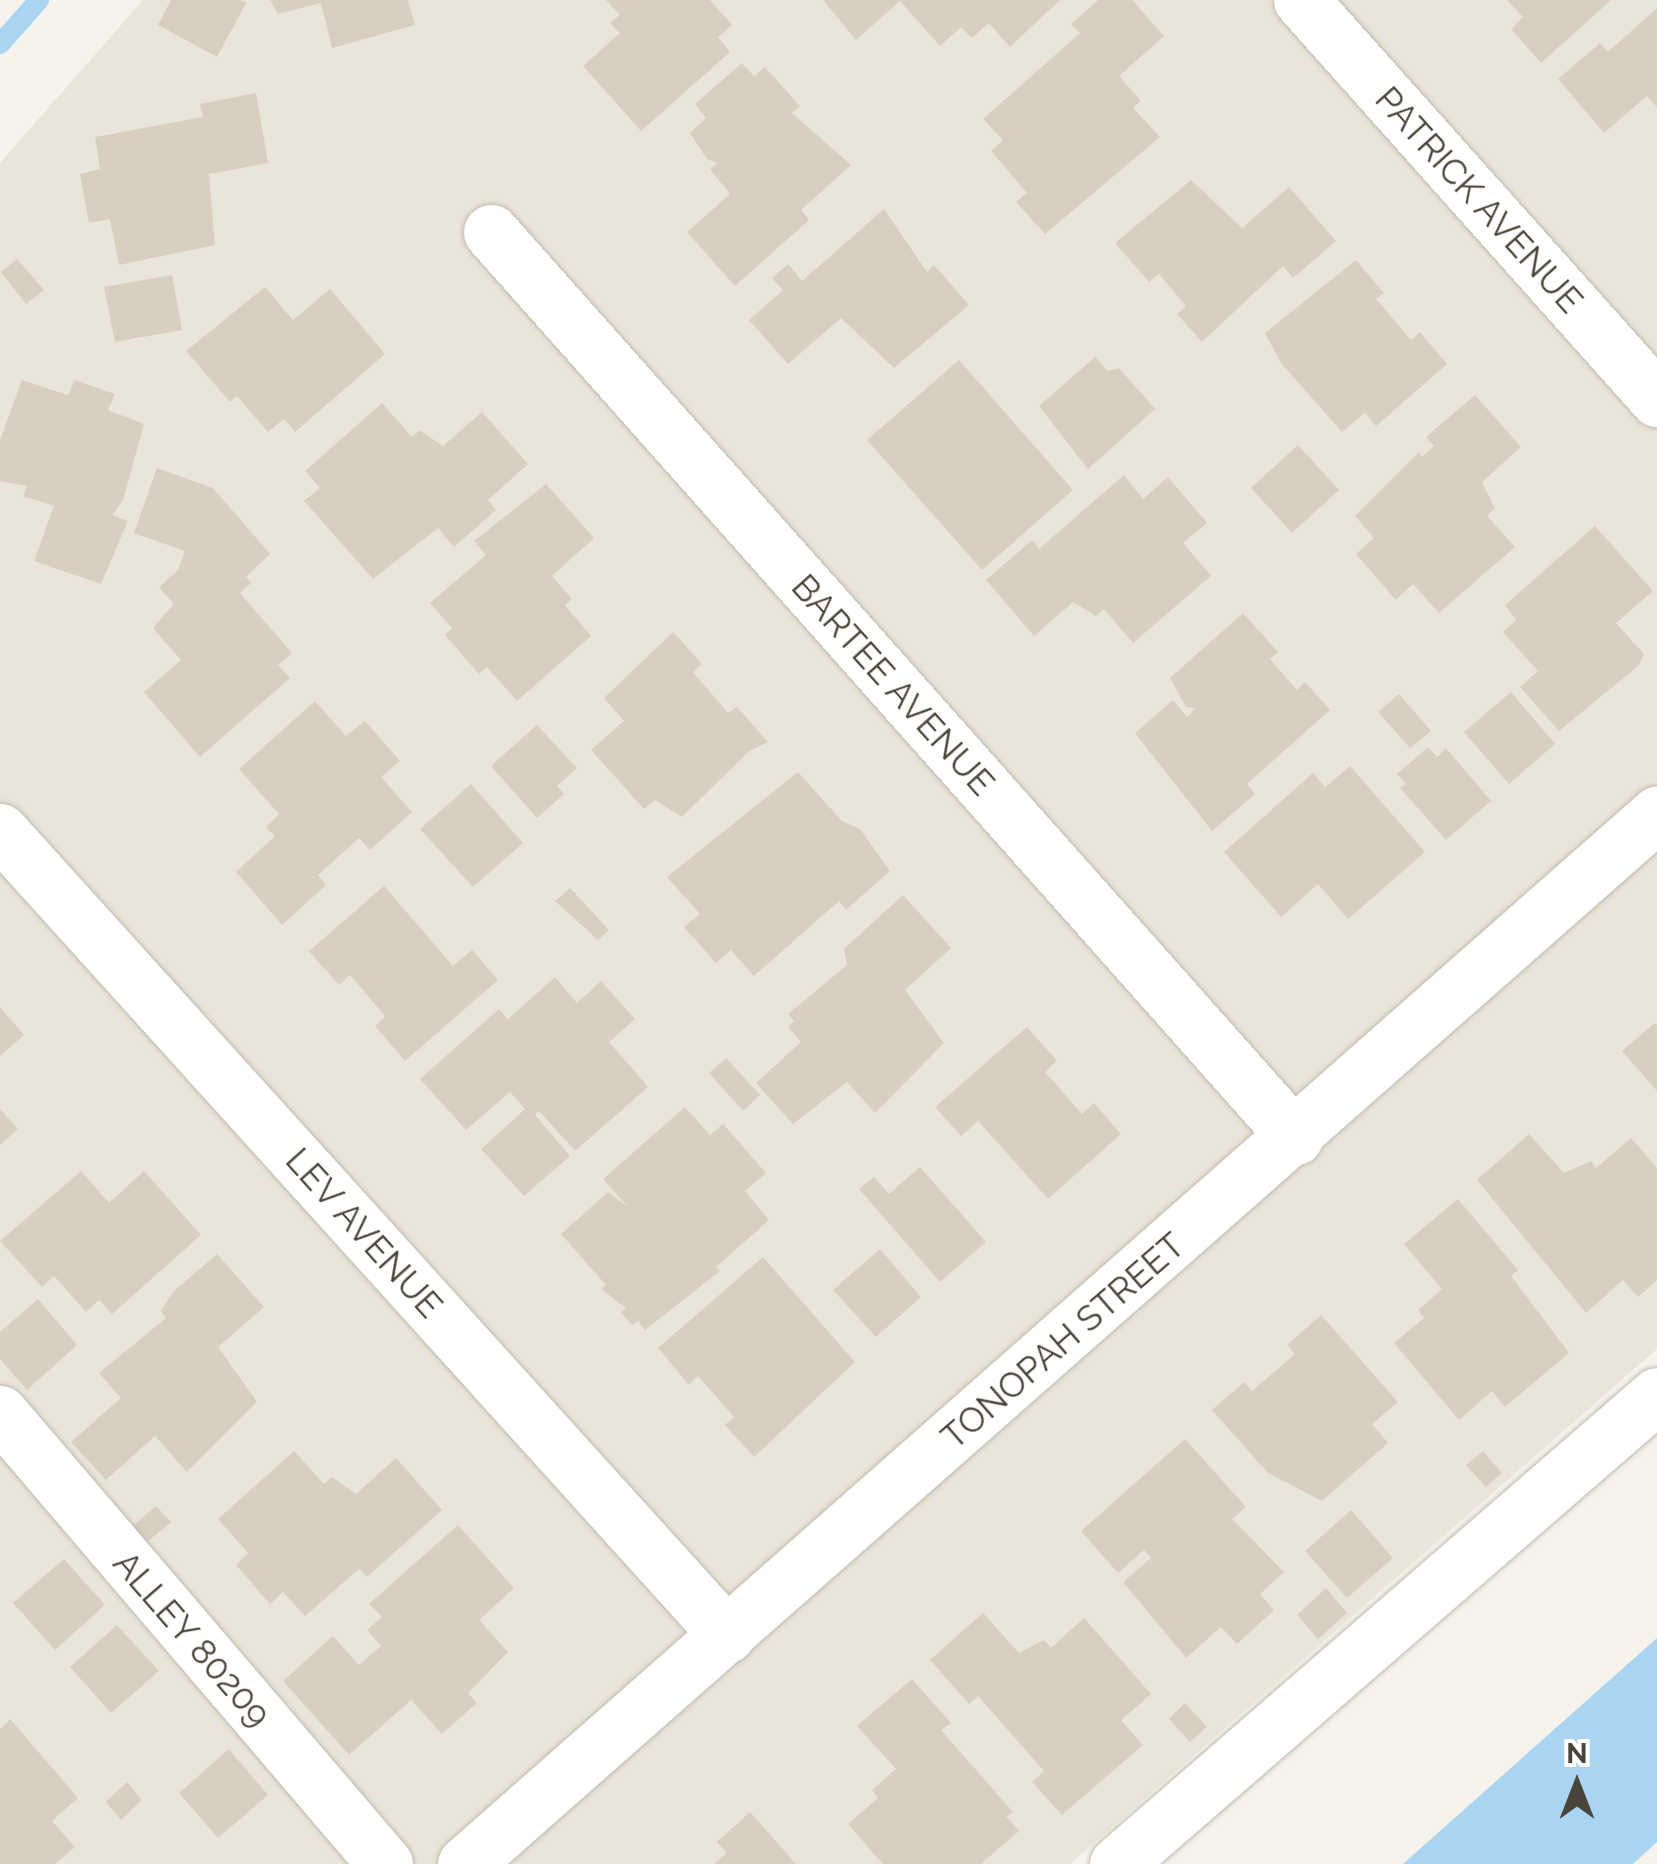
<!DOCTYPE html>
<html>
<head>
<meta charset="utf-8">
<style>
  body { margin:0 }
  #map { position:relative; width:1657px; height:1864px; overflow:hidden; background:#f6f3ec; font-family:Raleway,sans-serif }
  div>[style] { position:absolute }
  .residential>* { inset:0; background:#eae5da }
  .water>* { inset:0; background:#a9d4f2 }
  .stream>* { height:20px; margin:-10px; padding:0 10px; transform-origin:10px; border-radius:10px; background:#a9d4f2 }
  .building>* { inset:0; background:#d8cfc1 }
  .roads { filter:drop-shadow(0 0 2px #c2bbae) drop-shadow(0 0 2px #c2bbae) }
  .minor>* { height:55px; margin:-27.5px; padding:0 27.5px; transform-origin:27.5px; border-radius:27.5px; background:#fff }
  span { translate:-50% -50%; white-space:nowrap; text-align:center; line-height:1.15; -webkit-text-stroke:8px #fff; paint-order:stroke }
  .street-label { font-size:35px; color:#4b4439 }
  .north { position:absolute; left:1527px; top:1734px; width:100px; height:100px; -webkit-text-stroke:8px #fff; paint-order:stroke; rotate:0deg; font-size:28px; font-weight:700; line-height:40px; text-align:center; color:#4b4439 }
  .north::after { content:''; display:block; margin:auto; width:35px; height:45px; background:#4b4439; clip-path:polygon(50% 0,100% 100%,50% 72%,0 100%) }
</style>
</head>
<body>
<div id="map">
  <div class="residential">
    <div style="clip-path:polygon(143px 0,1657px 0,1657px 1349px,1070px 1864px,0 1864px,0 163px)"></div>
  </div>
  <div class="water">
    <div style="clip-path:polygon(1657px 1638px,1657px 1842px,1633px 1864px,1403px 1864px)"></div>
  </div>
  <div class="stream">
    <div style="left:0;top:44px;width:59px;rotate:-48.4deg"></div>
  </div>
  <div class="building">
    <div style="clip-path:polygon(171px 0,240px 0,246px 3px,217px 57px,158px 25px)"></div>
    <div style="clip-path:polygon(270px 0,408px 0,415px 25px,332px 48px,321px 3px,278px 14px)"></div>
    <div style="clip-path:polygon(606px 0,710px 0,732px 25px,718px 37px,730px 52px,641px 131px,583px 66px,620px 33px,610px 23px,620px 15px)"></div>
    <div style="clip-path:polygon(823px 0,1060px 0,1010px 47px,989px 23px,972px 38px,961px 27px,940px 46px,900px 1px,856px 40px)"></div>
    <div style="clip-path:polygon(1098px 0,1132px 0,1164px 36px,1119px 76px,1141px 101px,1133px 108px,1160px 137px,1045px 234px,1016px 202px,1027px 193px,991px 151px,1003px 140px,983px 119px,1080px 33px,1071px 24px)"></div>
    <div style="clip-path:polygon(1507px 0,1611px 0,1541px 63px,1511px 29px,1523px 17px)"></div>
    <div style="clip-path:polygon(1657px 8px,1657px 107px,1647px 96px,1604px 133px,1558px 79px,1600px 43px,1608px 52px)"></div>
    <div style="clip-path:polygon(742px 63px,754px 76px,765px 67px,800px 106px,792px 113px,851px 165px,801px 210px,809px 220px,735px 286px,687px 232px,730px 194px,710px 169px,717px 163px,707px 159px,690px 133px,706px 118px,695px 104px)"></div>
    <div style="clip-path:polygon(256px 93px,268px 163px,209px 174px,215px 245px,119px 265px,110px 219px,89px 223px,80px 174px,100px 169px,95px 137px,203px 117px,200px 104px)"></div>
    <div style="clip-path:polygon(1191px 180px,1242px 228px,1289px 187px,1336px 241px,1293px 278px,1283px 266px,1202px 342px,1177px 314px,1186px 306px,1159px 274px,1149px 282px,1115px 243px)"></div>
    <div style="clip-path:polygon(884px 209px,927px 272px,934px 265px,969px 305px,894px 368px,841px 318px,788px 364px,749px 320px,783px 290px,772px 278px,788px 264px,802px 281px)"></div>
    <div style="clip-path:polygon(17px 259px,44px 290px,26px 304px,1px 272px)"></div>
    <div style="clip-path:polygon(1356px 260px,1384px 293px,1376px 299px,1411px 340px,1420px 332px,1447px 364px,1376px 426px,1365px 413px,1342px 432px,1281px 363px,1265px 333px)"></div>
    <div style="clip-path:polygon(172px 275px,182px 330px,115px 342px,104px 287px)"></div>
    <div style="clip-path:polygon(265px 287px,293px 320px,330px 289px,385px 354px,295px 432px,284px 419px,268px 432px,237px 396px,230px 402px,186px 351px)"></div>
    <div style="clip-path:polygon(1095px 357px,1108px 371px,1119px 368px,1155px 409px,1088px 469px,1039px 406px)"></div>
    <div style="clip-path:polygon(959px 360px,1073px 490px,982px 570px,867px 440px)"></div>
    <div style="clip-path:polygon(22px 380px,68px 395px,75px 380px,115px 394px,108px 410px,144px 424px,123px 500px,112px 515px,128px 521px,101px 584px,34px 561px,54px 506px,23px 496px,27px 486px,0 481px,0 440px)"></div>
    <div style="clip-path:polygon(1475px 395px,1521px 447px,1482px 482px,1495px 508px,1487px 516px,1515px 547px,1439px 613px,1413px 584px,1396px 600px,1356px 554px,1374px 538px,1355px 516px,1419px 452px,1422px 457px,1434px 446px,1426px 437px)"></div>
    <div style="clip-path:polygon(382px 403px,412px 437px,419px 430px,443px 446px,482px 412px,528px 464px,488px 500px,496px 510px,454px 547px,438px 528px,373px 579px,304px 501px,320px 488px,305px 471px)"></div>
    <div style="clip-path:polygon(1298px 445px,1339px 490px,1292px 533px,1251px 488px)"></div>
    <div style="clip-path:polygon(157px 468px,213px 488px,270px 554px,246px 577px,251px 583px,240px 593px,292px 653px,278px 665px,290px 678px,200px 757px,144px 692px,181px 660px,153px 628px,174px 604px,159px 587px,178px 570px,185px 551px,134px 533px)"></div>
    <div style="clip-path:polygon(1124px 475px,1143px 499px,1168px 477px,1207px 523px,1183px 543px,1211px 576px,1133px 643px,1104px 609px,1096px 616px,1073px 602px,1034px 636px,986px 580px,1032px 540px,1039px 549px)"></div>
    <div style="clip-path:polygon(546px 484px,594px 538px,552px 576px,572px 599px,565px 605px,591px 636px,517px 701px,487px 667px,479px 674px,445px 635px,452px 628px,430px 603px,486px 555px,474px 541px)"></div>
    <div style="clip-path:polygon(1595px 526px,1653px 591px,1616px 623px,1644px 654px,1638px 666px,1559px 731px,1520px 687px,1538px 671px,1503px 632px,1516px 620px,1505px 605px)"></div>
    <div style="clip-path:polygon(1243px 613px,1278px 652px,1270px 659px,1297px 690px,1305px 682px,1330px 710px,1247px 784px,1255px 794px,1212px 831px,1135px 733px,1173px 700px,1187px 717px,1196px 708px,1186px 707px,1170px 678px)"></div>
    <div style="clip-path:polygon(673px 632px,702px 664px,693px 672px,728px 713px,737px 707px,768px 742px,749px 751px,682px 817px,655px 800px,644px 809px,591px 750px,624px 721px,604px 698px)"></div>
    <div style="clip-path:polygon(1511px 692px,1555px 744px,1509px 784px,1464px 732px)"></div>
    <div style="clip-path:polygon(1399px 694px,1431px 731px,1410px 748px,1378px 712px)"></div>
    <div style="clip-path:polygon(315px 701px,346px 736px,365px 721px,400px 761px,381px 777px,412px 812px,370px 850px,359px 838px,318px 875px,326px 885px,282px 925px,236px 872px,275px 836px,266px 827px,279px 814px,239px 769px)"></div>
    <div style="clip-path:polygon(537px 725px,577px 768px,557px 786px,564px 794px,537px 818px,491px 766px)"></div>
    <div style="clip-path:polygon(1428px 747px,1437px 757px,1446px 748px,1491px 801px,1446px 840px,1400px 788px,1406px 784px,1397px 774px)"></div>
    <div style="clip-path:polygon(1350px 766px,1425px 852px,1348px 919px,1318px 884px,1281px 917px,1224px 852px,1313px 773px,1325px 787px)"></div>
    <div style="clip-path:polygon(798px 772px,842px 821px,860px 829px,890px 871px,846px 910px,839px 901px,754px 976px,731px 950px,716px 963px,684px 927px,700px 914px,667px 877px)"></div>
    <div style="clip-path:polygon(471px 784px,523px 843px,473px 887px,420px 829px)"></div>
    <div style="clip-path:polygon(384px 886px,453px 966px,472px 950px,498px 980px,405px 1061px,375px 1026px,385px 1016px,350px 975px,339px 985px,309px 951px)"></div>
    <div style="clip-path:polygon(570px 888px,609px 930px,598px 940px,555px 901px)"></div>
    <div style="clip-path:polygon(903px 895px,951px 948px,905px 990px,944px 1043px,875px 1113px,847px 1082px,793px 1124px,756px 1083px,801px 1042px,788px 1027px,794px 1021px,788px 1014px,847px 965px,844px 949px)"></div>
    <div style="clip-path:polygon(555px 977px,577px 1003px,601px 981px,635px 1019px,609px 1042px,648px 1087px,575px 1151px,539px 1111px,535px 1115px,570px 1156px,524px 1196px,481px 1149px,525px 1109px,510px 1092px,466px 1130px,420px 1079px,499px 1009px,508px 1019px)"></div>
    <div style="clip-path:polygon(0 1007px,24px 1035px,0 1056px)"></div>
    <div style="clip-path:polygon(1655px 1023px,1657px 1025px,1657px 1091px,1622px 1051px)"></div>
    <div style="clip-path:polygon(1027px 1027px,1057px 1061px,1045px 1072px,1082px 1114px,1094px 1103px,1121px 1134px,1048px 1199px,978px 1121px,961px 1136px,935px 1107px)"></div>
    <div style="clip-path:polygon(726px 1058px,760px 1095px,743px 1111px,709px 1073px)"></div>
    <div style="clip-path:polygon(685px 1107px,710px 1135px,723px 1124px,766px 1173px,745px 1191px,769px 1220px,716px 1267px,720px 1271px,645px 1330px,638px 1321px,632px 1325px,621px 1312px,626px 1308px,601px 1289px,606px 1285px,561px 1234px,608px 1192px,628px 1207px,603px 1179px)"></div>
    <div style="clip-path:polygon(0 1109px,18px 1129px,0 1145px)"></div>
    <div style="clip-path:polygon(1529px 1134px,1564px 1173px,1591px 1161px,1596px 1168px,1631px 1138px,1657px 1168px,1657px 1280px,1638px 1297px,1623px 1280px,1586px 1313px,1477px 1180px)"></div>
    <div style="clip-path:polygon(920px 1167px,986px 1242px,940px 1282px,859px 1189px,874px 1177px,889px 1194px)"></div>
    <div style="clip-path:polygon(81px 1171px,109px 1203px,144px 1171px,201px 1235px,112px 1314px,99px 1300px,86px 1312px,54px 1276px,42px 1287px,0 1241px)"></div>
    <div style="clip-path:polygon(1458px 1199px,1518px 1270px,1511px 1276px,1569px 1353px,1505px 1407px,1492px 1391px,1459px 1420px,1394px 1343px,1424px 1318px,1418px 1310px,1442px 1289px,1404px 1244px)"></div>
    <div style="clip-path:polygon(880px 1249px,921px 1297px,876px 1337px,833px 1290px)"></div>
    <div style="clip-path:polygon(217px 1254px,264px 1307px,218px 1347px,257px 1402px,187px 1472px,155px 1436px,106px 1480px,71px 1442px,121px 1398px,99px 1373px,166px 1318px,161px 1311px,173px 1292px)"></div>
    <div style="clip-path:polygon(763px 1257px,855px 1362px,754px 1457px,725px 1425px,734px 1417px,698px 1376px,689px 1385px,658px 1348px)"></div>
    <div style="clip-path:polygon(38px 1299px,77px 1345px,27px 1390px,0 1359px,0 1332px)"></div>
    <div style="clip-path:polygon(1321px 1315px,1398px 1402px,1372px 1424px,1388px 1443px,1322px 1501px,1268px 1473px,1212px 1410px,1244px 1382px,1252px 1391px,1295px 1354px,1287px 1345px)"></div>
    <div style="clip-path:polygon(1185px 1439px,1246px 1507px,1232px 1519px,1284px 1572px,1260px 1594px,1274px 1610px,1237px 1644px,1221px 1627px,1186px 1658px,1123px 1582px,1151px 1558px,1144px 1550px,1118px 1573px,1081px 1531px)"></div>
    <div style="clip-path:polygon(294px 1451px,324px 1484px,332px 1477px,356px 1494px,396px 1458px,442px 1510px,367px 1577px,359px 1569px,305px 1616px,283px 1592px,270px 1604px,236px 1565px,248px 1553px,218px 1519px)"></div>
    <div style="clip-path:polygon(1483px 1451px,1502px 1473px,1486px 1487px,1466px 1465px)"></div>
    <div style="clip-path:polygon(156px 1506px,171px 1522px,146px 1543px,131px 1527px)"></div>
    <div style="clip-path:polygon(1351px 1510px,1393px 1558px,1347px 1598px,1305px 1551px)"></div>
    <div style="clip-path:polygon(458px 1525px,514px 1588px,479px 1620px,508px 1652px,468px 1693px,477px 1703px,442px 1734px,411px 1700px,349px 1755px,283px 1681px,333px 1636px,359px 1665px,381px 1646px,367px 1630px,382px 1617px,369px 1604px)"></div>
    <div style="clip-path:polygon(64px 1559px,105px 1605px,55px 1650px,13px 1603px)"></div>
    <div style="clip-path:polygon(1326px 1588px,1347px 1613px,1318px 1639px,1297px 1615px)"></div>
    <div style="clip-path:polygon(983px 1613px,1019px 1653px,1044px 1640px,1051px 1648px,1084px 1618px,1151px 1694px,1121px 1720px,1143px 1745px,1062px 1815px,1032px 1782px,1044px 1771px,978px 1696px,969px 1704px,930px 1660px)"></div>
    <div style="clip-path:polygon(117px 1625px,159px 1671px,111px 1713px,70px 1667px)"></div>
    <div style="clip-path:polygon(912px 1679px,951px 1723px,941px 1730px,1013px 1812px,1006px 1816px,1019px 1831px,981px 1864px,883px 1864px,848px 1824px,878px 1798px,872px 1790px,896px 1769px,857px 1726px)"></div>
    <div style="clip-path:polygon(1185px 1703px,1207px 1727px,1190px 1742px,1169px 1719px)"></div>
    <div style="clip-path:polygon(10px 1719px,78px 1798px,52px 1821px,75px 1847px,55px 1864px,0 1864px,0 1729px)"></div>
    <div style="clip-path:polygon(229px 1749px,268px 1795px,218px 1838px,179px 1793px)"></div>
    <div style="clip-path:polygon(127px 1782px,142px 1800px,121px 1820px,106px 1802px)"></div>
    <div style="clip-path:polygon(750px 1812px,796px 1864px,714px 1864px,727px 1853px,717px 1842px)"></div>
  </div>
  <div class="roads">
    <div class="minor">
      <div style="left:1301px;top:0;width:535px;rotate:48.26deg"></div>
      <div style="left:491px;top:232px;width:1211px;rotate:48.38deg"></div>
      <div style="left:0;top:831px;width:1084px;rotate:47.88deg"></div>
      <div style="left:0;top:1413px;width:593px;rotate:49.51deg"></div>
      <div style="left:465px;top:1864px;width:1589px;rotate:-41.38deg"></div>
      <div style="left:1117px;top:1864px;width:715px;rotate:-40.97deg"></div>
    </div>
  </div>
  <div class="street-label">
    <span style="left:1479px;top:200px;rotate:48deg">PATRICK AVENUE</span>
    <span style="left:893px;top:685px;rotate:48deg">BARTEE AVENUE</span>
    <span style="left:364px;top:1233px;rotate:48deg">LEV AVENUE</span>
    <span style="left:1063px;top:1341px;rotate:-41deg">TONOPAH STREET</span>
    <span style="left:192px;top:1639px;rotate:49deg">ALLEY 80209</span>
  </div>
  <div class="north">N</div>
</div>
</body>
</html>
